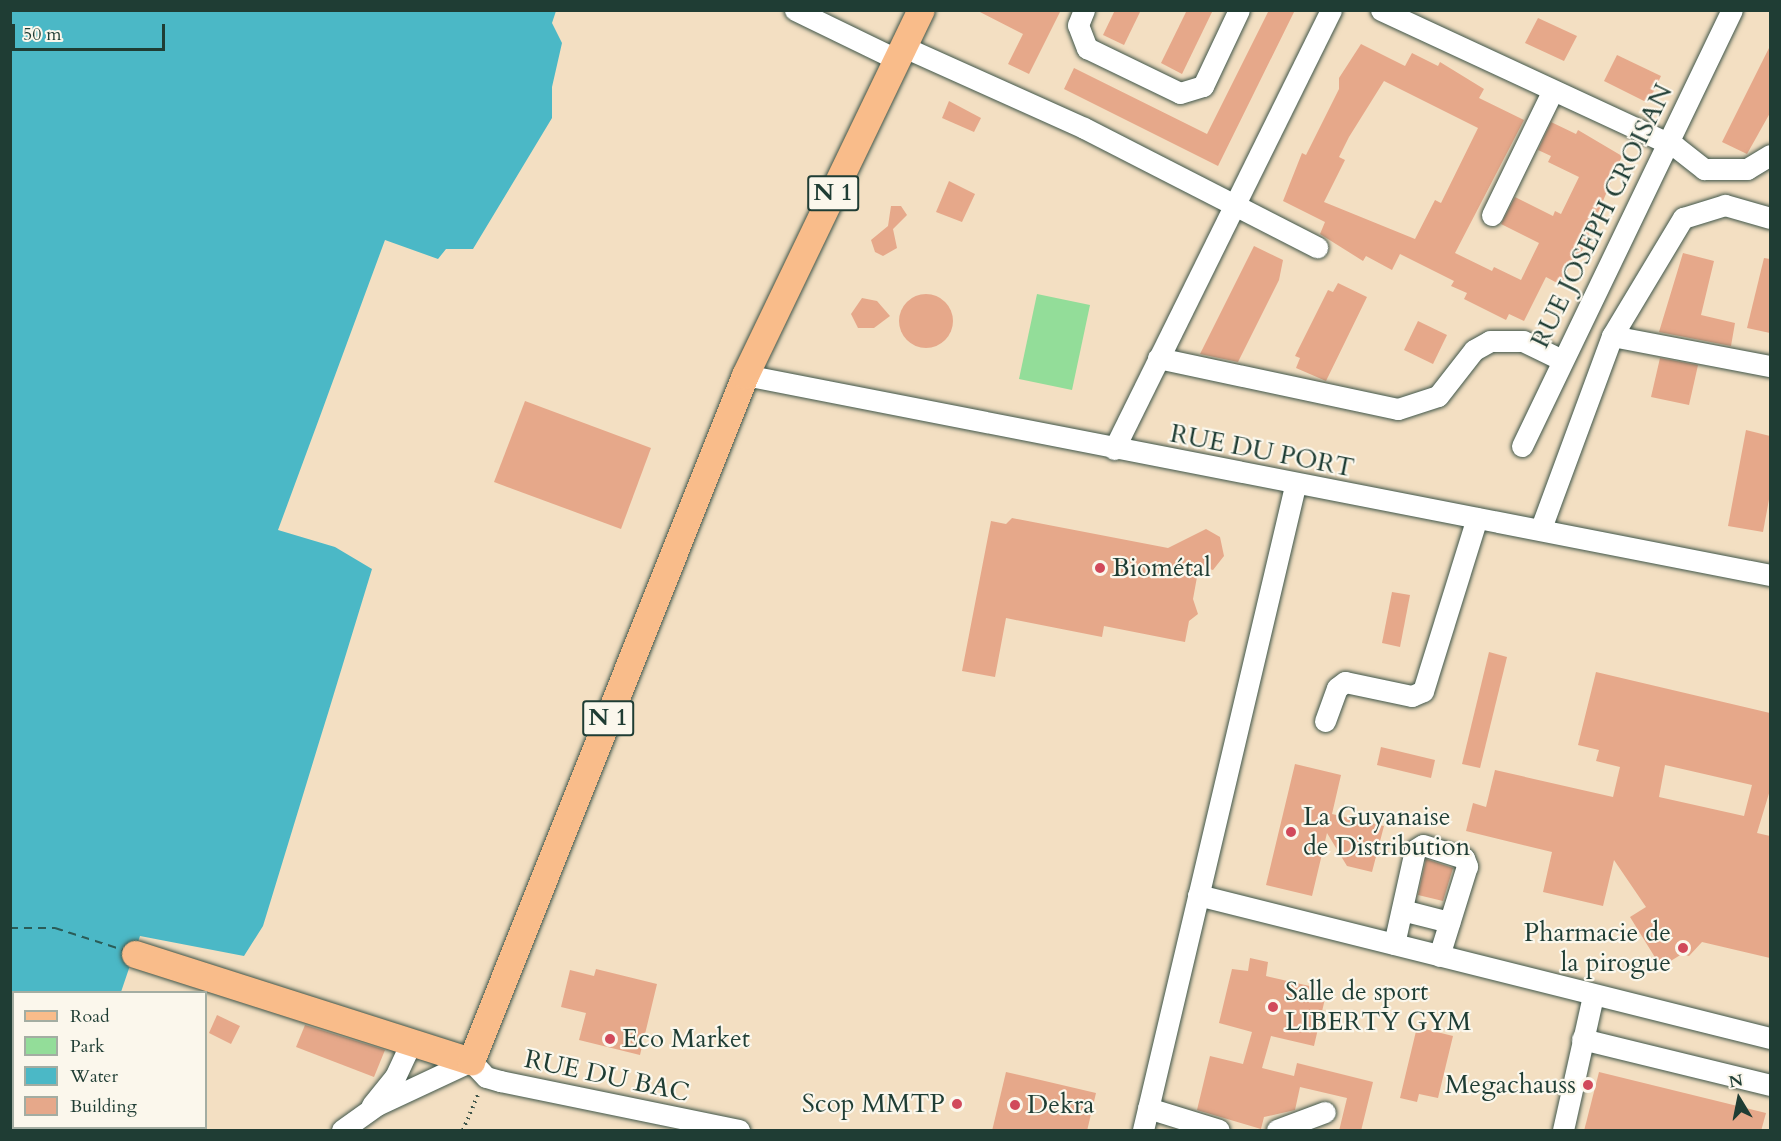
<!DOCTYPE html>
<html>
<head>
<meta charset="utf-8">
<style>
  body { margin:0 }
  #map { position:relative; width:1781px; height:1141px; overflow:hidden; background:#f3dfc2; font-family:Cardo,serif }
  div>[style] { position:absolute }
  .green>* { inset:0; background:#93dd99 }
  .water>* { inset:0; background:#4bb8c6 }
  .ferry>* { height:1.5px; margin-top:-0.75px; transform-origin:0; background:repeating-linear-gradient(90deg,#2a5c58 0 8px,transparent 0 14px) }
  .building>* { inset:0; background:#e6a88a }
  .round { border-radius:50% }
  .path>* { height:4px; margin-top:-2px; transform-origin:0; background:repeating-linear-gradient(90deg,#3f5549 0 1.5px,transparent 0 6px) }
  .roads { filter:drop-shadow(0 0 2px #3f5549) drop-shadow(0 0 2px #3f5549) }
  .minor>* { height:21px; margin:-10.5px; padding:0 10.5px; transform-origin:10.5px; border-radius:10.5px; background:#fff }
  .major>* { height:27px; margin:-13.5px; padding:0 13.5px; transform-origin:13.5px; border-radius:13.5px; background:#f9bc8a }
  .dots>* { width:16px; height:16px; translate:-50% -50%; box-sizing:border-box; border:3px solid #fbf7ec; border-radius:50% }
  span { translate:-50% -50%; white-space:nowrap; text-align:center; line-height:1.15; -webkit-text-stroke:4.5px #fbf7ec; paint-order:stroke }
  .shield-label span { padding:2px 4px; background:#fbf7ec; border:2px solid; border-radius:4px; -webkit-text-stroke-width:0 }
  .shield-label { font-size:24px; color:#1f3d34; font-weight:700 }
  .street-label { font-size:26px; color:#1f3d34 }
  .poi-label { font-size:26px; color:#1f3d34 }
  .left { translate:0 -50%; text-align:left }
  .right { translate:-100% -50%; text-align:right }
  .frame { position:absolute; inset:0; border:12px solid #1f3d34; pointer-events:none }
  .legend { position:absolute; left:12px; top:991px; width:195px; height:138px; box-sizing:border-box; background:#fbf7ec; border:2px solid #a3ada2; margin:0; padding:8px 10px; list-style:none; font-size:18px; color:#1f3d34 }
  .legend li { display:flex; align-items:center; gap:12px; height:30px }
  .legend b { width:30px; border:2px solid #a3ada2 }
  .north { position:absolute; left:1709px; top:1069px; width:60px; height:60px; -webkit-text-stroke:4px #fbf7ec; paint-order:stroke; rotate:350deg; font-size:16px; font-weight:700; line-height:24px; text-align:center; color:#1f3d34 }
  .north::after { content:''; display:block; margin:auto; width:21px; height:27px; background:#1f3d34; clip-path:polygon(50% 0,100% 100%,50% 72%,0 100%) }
  .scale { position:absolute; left:12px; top:24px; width:153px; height:27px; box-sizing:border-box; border:3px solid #1f3d34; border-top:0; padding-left:8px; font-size:18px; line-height:21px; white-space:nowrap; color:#1f3d34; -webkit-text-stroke:4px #fbf7ec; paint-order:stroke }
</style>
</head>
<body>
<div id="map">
  <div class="green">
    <div style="clip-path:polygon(1037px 294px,1090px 305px,1072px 390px,1019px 379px)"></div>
  </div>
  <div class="water">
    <div style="clip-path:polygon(10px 11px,556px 11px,552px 23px,562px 43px,552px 87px,552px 118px,473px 249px,446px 249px,438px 259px,385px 240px,278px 530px,335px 547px,372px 569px,263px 926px,244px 956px,140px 936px,121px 992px,14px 992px,14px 1128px,127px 1130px,11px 1130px)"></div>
  </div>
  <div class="ferry">
    <div style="left:10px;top:928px;width:45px"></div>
    <div style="left:55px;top:928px;width:71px;rotate:17.9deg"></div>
  </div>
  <div class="building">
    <div style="clip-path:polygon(976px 10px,1061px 10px,1029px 74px,1008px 64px,1023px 34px)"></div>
    <div style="clip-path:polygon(1115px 10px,1141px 10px,1124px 45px,1103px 35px)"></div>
    <div style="clip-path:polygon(1187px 10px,1213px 10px,1182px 74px,1161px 63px)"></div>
    <div style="clip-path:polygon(1269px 10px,1295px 10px,1218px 166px,1064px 89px,1074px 68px,1207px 134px)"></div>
    <div style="clip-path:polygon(1538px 18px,1577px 36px,1564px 61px,1525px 43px)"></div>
    <div style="clip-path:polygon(evenodd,1361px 44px,1405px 66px,1412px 53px,1438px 66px,1440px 62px,1484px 89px,1479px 98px,1524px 120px,1455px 253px,1492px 271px,1494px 267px,1521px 280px,1539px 243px,1501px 224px,1515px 197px,1553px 216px,1555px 211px,1561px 214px,1579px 177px,1548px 162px,1551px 156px,1538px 150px,1551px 122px,1576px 134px,1578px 130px,1622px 156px,1578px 260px,1574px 258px,1561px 285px,1546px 277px,1524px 321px,1509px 314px,1506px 320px,1464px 299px,1467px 293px,1451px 286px,1454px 281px,1400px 254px,1392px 270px,1366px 256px,1363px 261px,1320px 234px,1325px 222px,1283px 201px,1302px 153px,1306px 155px,1339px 89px,1339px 78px,1361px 44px,1384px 81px,1478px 128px,1441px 203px,1435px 200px,1415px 239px,1324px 202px,1345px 160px,1339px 157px,1349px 137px,1384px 81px)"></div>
    <div style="clip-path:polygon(1770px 46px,1770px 113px,1747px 154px,1722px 142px)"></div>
    <div style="clip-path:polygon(1617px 55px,1661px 76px,1648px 103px,1604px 81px)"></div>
    <div style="clip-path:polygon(949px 101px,981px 118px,974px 132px,942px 118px)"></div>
    <div style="clip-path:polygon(949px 181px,975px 194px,962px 222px,936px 212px)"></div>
    <div style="clip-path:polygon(891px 206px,901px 206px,907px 215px,893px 229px,897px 248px,883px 256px,875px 252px,871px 240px,888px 226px)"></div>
    <div style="clip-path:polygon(1254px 246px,1283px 260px,1279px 280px,1238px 362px,1200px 354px)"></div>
    <div style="clip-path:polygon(1683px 253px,1714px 261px,1701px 315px,1735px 323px,1731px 346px,1659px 332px)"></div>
    <div style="clip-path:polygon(1764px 258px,1770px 259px,1770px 333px,1747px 328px)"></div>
    <div style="clip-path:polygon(1338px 283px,1367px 297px,1326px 381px,1296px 368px,1300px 358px,1295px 356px,1328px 290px,1333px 292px)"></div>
    <div class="round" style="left:899px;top:294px;width:54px;height:54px"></div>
    <div style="clip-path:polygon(862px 298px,877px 301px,890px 316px,874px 328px,858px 328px,851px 314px)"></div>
    <div style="clip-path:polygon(1418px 321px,1447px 335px,1433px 364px,1404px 350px)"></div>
    <div style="clip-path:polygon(1660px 358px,1698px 365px,1689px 405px,1651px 397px)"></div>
    <div style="clip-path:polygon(525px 401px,651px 448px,621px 529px,494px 482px)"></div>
    <div style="clip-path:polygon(1746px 430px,1770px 436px,1770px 494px,1763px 532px,1728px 526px)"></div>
    <div style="clip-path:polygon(1012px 518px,1168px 548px,1206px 529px,1220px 537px,1224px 556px,1213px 570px,1199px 566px,1193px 599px,1198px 614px,1189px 621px,1185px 642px,1104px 626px,1102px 637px,1006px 618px,995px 677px,962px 671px,991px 521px,1006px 524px)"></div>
    <div style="clip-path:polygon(1392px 592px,1410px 595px,1400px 647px,1382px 643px)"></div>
    <div style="clip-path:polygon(1489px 652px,1507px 657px,1480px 768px,1462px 764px)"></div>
    <div style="clip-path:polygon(evenodd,1596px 672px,1770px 713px,1770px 790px,1757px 833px,1770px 836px,1770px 958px,1702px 942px,1689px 956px,1682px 954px,1661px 967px,1630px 917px,1646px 907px,1614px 860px,1603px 906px,1543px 892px,1552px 852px,1466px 831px,1473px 803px,1486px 807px,1495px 770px,1613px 797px,1620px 767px,1596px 761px,1599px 750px,1578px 745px,1596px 672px,1665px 765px,1752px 785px,1744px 816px,1659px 797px,1665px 765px)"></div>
    <div style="clip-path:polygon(1381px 747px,1435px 760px,1431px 778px,1377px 765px)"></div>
    <div style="clip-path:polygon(1295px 764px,1341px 775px,1332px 814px,1384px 826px,1372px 872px,1347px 866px,1327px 833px,1312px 896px,1266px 885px)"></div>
    <div style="clip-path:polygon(1426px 859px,1453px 868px,1443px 901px,1418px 895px)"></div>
    <div style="clip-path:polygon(1250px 958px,1268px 962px,1266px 976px,1327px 990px,1314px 1046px,1271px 1036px,1262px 1068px,1294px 1076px,1297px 1063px,1373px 1082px,1361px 1131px,1339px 1131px,1347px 1098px,1300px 1087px,1295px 1110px,1264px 1117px,1261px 1129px,1197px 1110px,1210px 1056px,1243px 1064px,1252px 1032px,1219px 1023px,1232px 969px,1248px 971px)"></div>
    <div style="clip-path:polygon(596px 969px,657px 984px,640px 1055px,579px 1040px,586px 1013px,561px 1007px,570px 970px,594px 976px)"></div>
    <div style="clip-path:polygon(217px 1015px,240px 1026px,231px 1044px,209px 1033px)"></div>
    <div style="clip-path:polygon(305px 1025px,385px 1050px,374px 1077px,296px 1047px)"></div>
    <div style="clip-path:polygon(1417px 1027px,1453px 1036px,1438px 1098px,1419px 1094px,1417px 1102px,1400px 1098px)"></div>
    <div style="clip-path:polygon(1006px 1072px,1096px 1093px,1087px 1131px,992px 1131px)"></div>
    <div style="clip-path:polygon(1599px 1072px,1766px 1113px,1761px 1131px,1584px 1131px)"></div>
  </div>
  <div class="path">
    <div style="left:463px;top:1130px;width:38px;rotate:-67deg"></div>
  </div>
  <div class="roads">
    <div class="minor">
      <div style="left:795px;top:10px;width:114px;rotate:25.9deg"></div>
      <div style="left:1084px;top:10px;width:16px;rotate:112deg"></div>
      <div style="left:1078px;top:25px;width:25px;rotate:69deg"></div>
      <div style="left:1087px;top:48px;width:103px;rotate:25.8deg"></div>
      <div style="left:1180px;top:93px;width:24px;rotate:-17deg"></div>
      <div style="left:1203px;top:86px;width:84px;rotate:-64.7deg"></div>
      <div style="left:1381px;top:10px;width:325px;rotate:24.9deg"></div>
      <div style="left:1676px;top:147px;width:36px;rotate:38deg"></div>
      <div style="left:1704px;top:169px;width:43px"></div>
      <div style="left:1747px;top:169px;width:27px;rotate:-31deg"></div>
      <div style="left:904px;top:47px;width:197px;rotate:24.2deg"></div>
      <div style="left:1084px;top:128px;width:262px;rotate:27.1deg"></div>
      <div style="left:1492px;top:215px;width:137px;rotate:-64deg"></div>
      <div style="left:1612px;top:336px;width:161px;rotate:10.8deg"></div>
      <div style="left:1158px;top:358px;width:245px;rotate:12deg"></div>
      <div style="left:1398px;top:409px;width:42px;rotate:-18deg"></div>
      <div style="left:1438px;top:396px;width:58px;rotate:-52deg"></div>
      <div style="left:1474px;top:350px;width:18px;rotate:-29deg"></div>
      <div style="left:1490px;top:341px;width:33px"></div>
      <div style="left:1523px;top:341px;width:43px;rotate:26deg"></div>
      <div style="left:745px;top:375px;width:1044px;rotate:11.04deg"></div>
      <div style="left:1522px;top:446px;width:484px;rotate:-64.3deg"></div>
      <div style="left:1114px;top:449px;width:490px;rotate:-63.7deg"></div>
      <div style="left:1541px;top:528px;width:205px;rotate:-69.7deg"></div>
      <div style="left:1612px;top:336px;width:138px;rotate:-59deg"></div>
      <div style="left:1683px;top:218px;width:44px;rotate:-17.2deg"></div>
      <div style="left:1725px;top:205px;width:47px;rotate:16.1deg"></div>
      <div style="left:1325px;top:721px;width:35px;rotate:-70deg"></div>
      <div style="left:1337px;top:688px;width:10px;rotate:-37deg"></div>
      <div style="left:1345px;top:682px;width:68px;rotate:11.8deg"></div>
      <div style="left:1412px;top:696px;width:12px;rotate:-24deg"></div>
      <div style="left:1423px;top:691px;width:181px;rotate:-72.7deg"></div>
      <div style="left:1198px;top:895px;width:590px;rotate:14.04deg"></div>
      <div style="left:1402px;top:910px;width:49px;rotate:14.3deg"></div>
      <div style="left:1394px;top:944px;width:96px;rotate:-77.4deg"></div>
      <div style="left:1415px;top:850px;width:9px;rotate:-32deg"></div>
      <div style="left:1423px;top:845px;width:43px;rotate:17.6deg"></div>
      <div style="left:1464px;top:858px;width:9px;rotate:69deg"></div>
      <div style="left:1467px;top:866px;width:94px;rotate:107.3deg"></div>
      <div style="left:1582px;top:1039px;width:194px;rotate:13.7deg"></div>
      <div style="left:372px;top:1105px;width:36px;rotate:-51deg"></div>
      <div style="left:395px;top:1077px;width:38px;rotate:-65deg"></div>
      <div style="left:1148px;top:1108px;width:74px;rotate:17.2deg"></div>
      <div style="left:342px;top:1130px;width:43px;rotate:-35.5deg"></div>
      <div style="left:377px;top:1105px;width:104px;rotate:-25.1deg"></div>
      <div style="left:471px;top:1061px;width:22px;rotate:47deg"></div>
      <div style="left:486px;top:1077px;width:15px;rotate:16deg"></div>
      <div style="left:500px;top:1081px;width:244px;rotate:11.6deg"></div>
      <div style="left:1143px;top:1130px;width:662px;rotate:-76.72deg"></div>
      <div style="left:1277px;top:1130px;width:51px;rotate:-20.6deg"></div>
      <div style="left:1563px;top:1130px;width:137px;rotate:-77.4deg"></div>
    </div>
    <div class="major">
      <div style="left:135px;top:954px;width:353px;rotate:17.7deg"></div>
      <div style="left:471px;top:1061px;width:739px;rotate:-68.23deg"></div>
      <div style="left:745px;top:375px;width:405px;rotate:-64.3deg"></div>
    </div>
  </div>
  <div class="dots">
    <div style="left:1100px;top:568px;background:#d1495b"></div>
    <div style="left:1291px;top:832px;background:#d1495b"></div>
    <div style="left:1683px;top:948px;background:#d1495b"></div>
    <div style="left:1273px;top:1007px;background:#d1495b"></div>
    <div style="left:610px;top:1039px;background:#d1495b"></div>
    <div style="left:1588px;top:1085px;background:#d1495b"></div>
    <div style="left:957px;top:1104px;background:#d1495b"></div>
    <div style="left:1015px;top:1105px;background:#d1495b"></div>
  </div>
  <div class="shield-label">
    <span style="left:833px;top:193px">N 1</span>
    <span style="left:608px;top:718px">N 1</span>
  </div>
  <div class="street-label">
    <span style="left:1602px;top:216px;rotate:-64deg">RUE JOSEPH CROISAN</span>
    <span style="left:1262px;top:451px;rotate:11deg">RUE DU PORT</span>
    <span style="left:607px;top:1076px;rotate:12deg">RUE DU BAC</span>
  </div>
  <div class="poi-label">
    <span class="left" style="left:1112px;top:568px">Biométal</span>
    <span class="left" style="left:1303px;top:832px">La Guyanaise<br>de Distribution</span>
    <span class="right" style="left:1671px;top:948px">Pharmacie de<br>la pirogue</span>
    <span class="left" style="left:1285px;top:1007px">Salle de sport<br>LIBERTY GYM</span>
    <span class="left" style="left:622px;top:1039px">Eco Market</span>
    <span class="right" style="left:1576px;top:1085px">Megachauss</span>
    <span class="right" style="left:945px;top:1104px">Scop MMTP</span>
    <span class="left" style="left:1027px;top:1105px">Dekra</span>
  </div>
  <div class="frame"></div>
  <ul class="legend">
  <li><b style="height:8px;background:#f9bc8a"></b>Road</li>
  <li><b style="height:16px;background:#93dd99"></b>Park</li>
  <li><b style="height:16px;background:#4bb8c6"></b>Water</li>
  <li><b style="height:16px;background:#e6a88a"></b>Building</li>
  </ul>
  <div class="north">N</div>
  <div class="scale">50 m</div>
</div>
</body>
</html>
